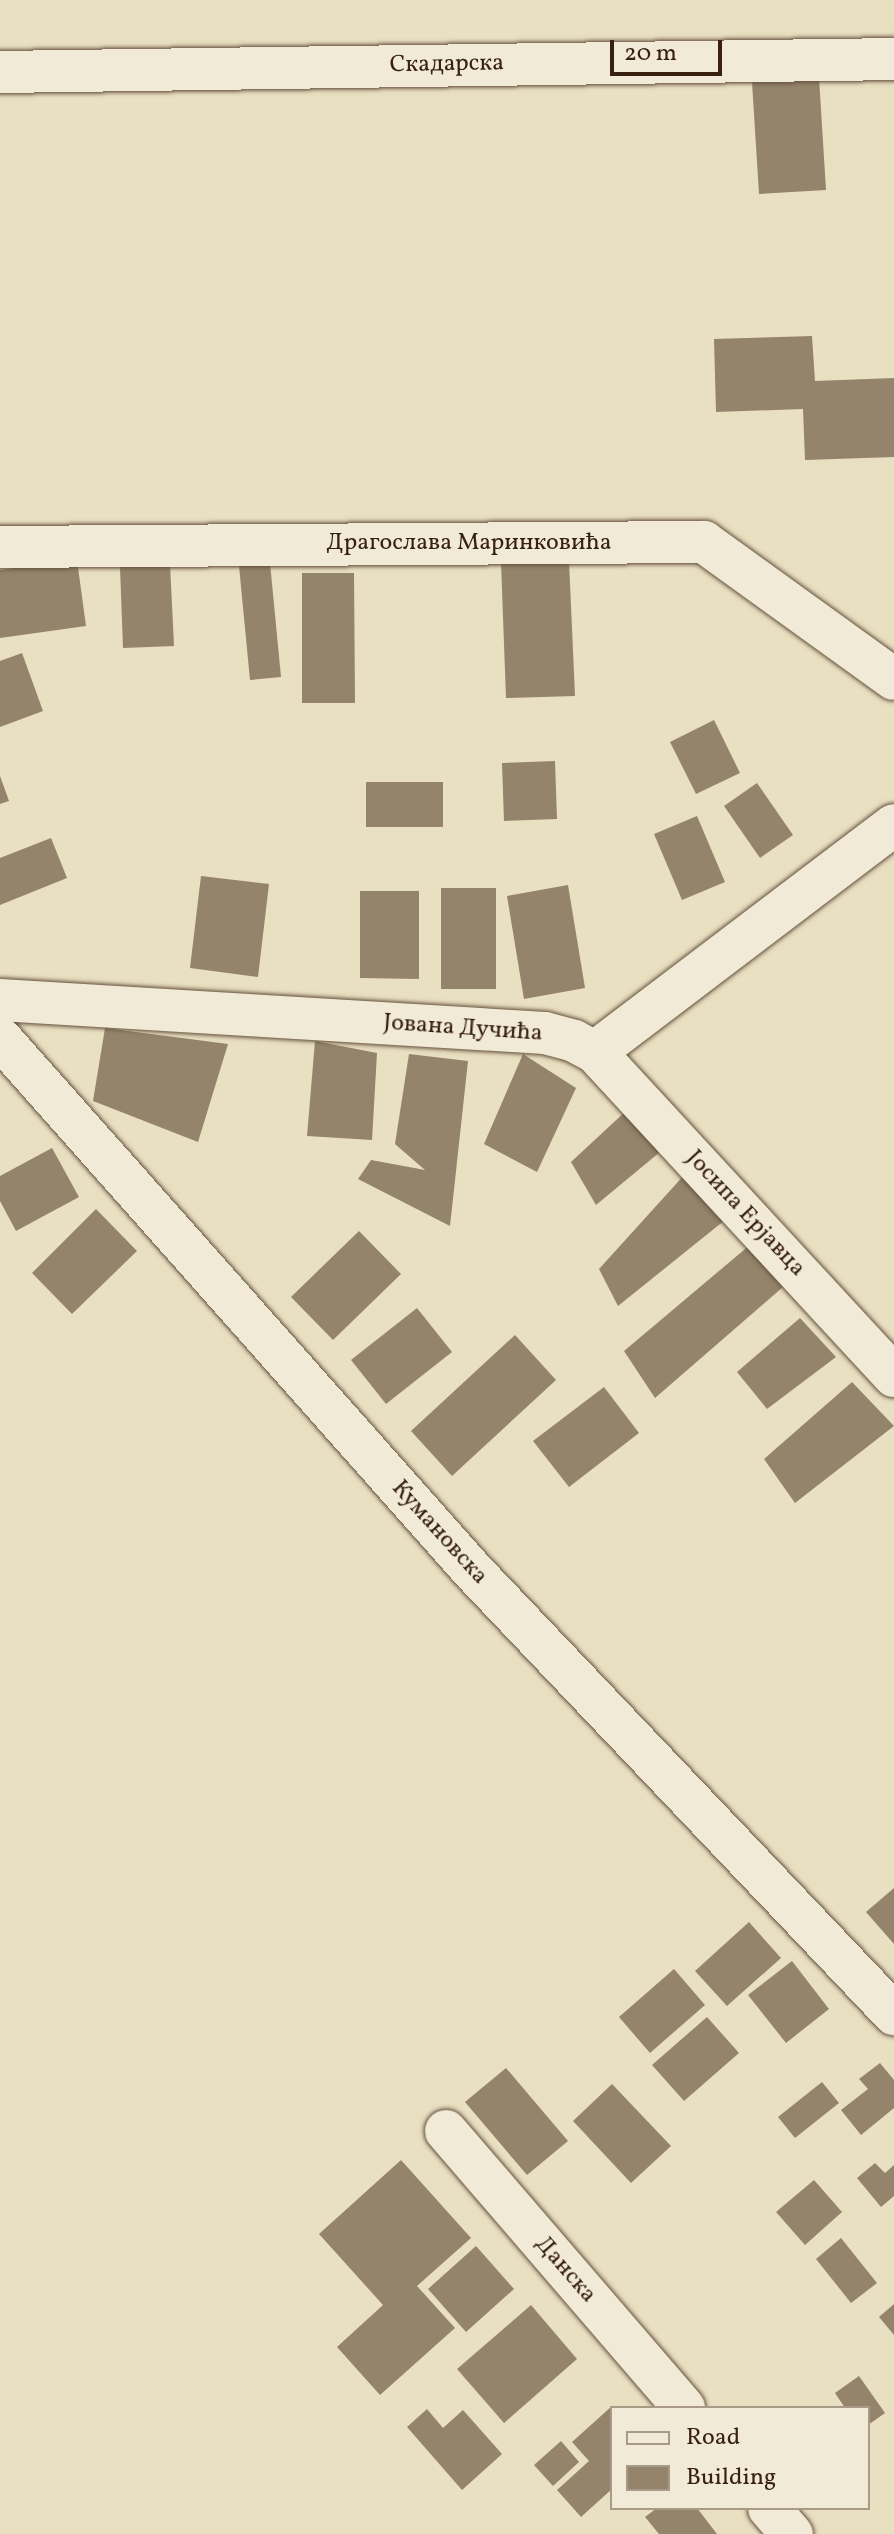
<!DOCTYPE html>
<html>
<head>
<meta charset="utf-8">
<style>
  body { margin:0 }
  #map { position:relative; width:894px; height:2534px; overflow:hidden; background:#e9dfc1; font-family:Vollkorn,serif }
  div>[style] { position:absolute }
  .building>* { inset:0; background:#94846c }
  .roads { filter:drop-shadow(0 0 2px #64513c) drop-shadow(0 0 2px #64513c) }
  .street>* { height:42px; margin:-21px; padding:0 21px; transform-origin:21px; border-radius:21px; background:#f1ead7 }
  span { translate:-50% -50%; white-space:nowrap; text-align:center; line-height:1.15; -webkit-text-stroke:6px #f1ead7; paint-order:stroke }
  .street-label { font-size:24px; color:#38220f }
  .legend { position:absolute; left:610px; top:2406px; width:260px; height:104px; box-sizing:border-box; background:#f1ead7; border:2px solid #a79a87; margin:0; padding:10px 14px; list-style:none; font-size:24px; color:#38220f }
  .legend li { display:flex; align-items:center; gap:16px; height:40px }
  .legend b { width:40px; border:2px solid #a79a87 }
  .scale { position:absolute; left:610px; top:40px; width:112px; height:36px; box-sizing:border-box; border:4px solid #38220f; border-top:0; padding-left:10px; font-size:24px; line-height:28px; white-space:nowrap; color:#38220f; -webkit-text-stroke:6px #f1ead7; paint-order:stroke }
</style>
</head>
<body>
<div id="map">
  <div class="building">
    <div style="clip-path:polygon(819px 78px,826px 190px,759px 194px,752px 82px)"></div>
    <div style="clip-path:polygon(812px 336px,815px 381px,894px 378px,894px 457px,805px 460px,803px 409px,716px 412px,714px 339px)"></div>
    <div style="clip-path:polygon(77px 560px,86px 626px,0 638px,0 570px)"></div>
    <div style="clip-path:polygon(569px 561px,575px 696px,506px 698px,501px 563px)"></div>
    <div style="clip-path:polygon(270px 563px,281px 677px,250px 680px,239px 566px)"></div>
    <div style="clip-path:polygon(170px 564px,174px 646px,123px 648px,120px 567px)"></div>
    <div style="clip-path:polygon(302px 573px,354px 573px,355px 703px,302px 703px)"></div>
    <div style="clip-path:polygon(22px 653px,43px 711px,0 727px,0 661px)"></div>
    <div style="clip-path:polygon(714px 720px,740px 773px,696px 794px,670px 742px)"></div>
    <div style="clip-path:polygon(555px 761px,557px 819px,504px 821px,502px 763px)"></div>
    <div style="clip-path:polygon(0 776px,9px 801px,0 804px)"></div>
    <div style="clip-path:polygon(366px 782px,443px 782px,443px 827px,366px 827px)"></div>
    <div style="clip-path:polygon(757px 783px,793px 835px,760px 858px,724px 806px)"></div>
    <div style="clip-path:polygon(697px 816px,725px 882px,682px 900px,654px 834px)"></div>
    <div style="clip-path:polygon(51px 838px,67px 878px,0 905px,0 858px)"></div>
    <div style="clip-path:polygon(201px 876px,269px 884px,258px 977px,190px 968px)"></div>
    <div style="clip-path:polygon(568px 885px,585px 988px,524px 999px,507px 896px)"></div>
    <div style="clip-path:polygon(441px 888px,496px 888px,496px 989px,441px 989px)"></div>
    <div style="clip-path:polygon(360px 891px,419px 891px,419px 979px,360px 978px)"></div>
    <div style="clip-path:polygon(105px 1028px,228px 1044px,198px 1142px,93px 1101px)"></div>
    <div style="clip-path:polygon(315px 1041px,377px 1053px,372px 1140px,307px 1136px)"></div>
    <div style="clip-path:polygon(409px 1054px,468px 1061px,450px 1226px,358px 1179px,371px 1160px,425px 1170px,395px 1144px)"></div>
    <div style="clip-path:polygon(523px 1054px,576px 1088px,537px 1172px,484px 1144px)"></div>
    <div style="clip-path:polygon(627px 1110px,660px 1152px,596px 1205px,571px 1162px)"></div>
    <div style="clip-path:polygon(52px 1148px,79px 1197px,16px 1231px,0 1201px,0 1176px)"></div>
    <div style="clip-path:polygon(686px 1173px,730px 1216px,618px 1306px,599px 1269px)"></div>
    <div style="clip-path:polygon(96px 1209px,137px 1251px,72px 1314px,32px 1273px)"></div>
    <div style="clip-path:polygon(359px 1231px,401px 1274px,333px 1340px,291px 1297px)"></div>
    <div style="clip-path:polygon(751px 1244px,783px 1287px,655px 1398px,624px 1351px)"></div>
    <div style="clip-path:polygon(417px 1308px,452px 1352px,386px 1404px,351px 1360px)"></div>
    <div style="clip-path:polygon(800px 1318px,836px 1357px,767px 1409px,737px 1372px)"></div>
    <div style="clip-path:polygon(515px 1335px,556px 1380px,452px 1476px,411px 1431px)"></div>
    <div style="clip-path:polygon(852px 1382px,894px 1426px,795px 1503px,764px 1459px)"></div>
    <div style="clip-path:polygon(604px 1387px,639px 1433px,569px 1487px,533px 1441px)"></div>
    <div style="clip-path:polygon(894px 1888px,894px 1944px,866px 1912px)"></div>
    <div style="clip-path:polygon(749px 1922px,781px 1958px,727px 2006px,695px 1971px)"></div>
    <div style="clip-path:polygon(792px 1961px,829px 2009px,786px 2043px,748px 1995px)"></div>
    <div style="clip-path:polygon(674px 1969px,705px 2005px,650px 2053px,619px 2017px)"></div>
    <div style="clip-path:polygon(707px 2017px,739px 2053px,684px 2101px,652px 2065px)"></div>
    <div style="clip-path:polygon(880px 2063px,894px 2080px,894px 2108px,861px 2135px,841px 2110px,868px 2089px,859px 2079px)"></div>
    <div style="clip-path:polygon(506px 2068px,568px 2141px,527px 2175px,465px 2102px)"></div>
    <div style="clip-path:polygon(822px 2082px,839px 2103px,795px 2138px,778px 2117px)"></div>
    <div style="clip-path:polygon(612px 2084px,671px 2146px,631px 2183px,573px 2121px)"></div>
    <div style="clip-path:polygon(401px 2160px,471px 2238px,417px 2286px,455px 2328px,380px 2395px,337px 2347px,383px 2305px,319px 2234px)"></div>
    <div style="clip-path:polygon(875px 2163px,885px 2173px,894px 2165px,894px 2196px,881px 2207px,857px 2178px)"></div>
    <div style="clip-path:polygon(814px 2180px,842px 2212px,805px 2245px,776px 2212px)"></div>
    <div style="clip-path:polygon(841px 2238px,877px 2283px,851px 2303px,816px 2259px)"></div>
    <div style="clip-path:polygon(476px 2246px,514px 2289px,466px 2332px,428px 2289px)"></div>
    <div style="clip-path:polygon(894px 2304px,894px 2335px,879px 2317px)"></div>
    <div style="clip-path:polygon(531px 2305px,577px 2359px,504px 2423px,457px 2369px)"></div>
    <div style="clip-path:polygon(859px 2376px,885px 2413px,868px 2425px,868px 2408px,845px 2408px,835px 2393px)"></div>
    <div style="clip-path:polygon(612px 2406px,612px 2489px,581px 2517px,557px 2490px,589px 2461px,572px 2442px)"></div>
    <div style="clip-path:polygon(427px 2409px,443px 2428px,463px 2410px,502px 2454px,462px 2490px,407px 2427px)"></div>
    <div style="clip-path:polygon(561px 2441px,579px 2462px,553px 2486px,534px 2465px)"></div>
    <div style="clip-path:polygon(657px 2508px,697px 2508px,717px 2534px,659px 2534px,645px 2517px)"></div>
  </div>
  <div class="roads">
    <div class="street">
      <div style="left:0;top:72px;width:894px;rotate:-0.83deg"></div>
      <div style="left:0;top:547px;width:704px;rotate:-0.41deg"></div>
      <div style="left:704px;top:542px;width:234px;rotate:35.8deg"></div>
      <div style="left:0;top:1000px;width:546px;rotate:3.47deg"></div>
      <div style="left:545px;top:1033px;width:30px;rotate:15deg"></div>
      <div style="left:574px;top:1041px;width:24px;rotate:28deg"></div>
      <div style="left:595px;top:1052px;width:441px;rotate:47.3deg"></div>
      <div style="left:0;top:1038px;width:711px;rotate:48.42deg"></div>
      <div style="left:472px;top:1570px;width:613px;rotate:46.46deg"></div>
      <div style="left:595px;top:1052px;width:375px;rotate:-37.2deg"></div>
      <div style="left:446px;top:2131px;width:365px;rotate:49.3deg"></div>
      <div style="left:769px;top:2508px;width:35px;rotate:49deg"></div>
    </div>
  </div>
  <div class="street-label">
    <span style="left:447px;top:65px;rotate:-1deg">Скадарска</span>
    <span style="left:469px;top:544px">Драгослава Маринковића</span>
    <span style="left:463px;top:1029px;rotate:4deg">Јована Дучића</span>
    <span style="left:745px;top:1214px;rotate:47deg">Јосипа Ерјавца</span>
    <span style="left:439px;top:1533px;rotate:48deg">Кумановска</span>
    <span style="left:565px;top:2270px;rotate:49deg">Данска</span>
  </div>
  <ul class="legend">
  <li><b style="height:10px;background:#f1ead7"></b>Road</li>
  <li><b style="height:22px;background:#94846c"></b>Building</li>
  </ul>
  <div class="scale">20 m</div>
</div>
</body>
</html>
